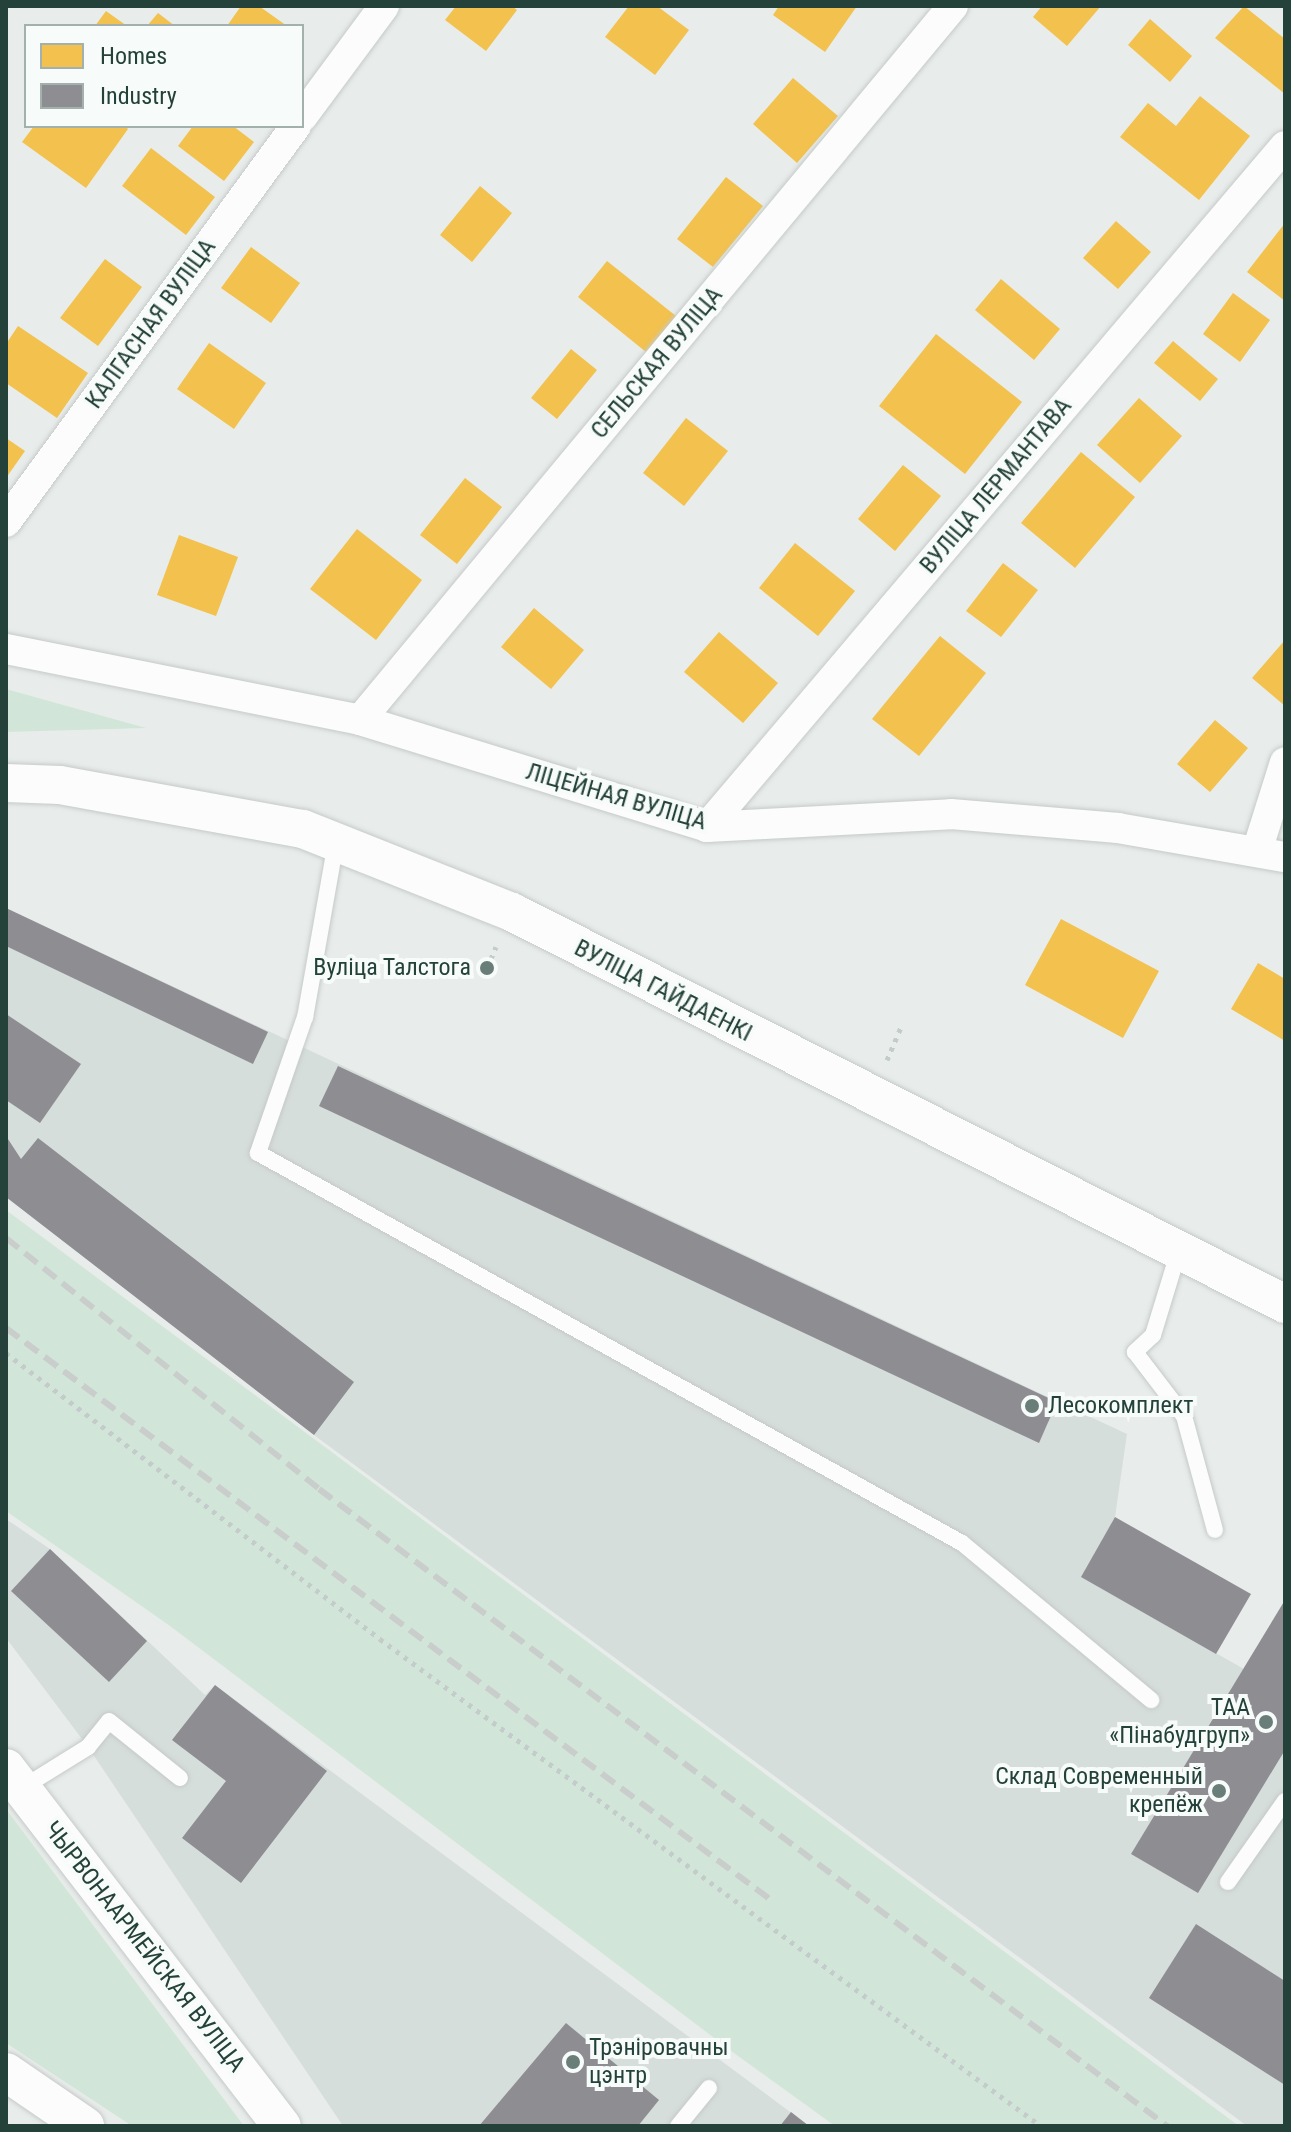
<!DOCTYPE html>
<html>
<head>
<meta charset="utf-8">
<style>
  body { margin:0 }
  #map { position:relative; width:1291px; height:2132px; overflow:hidden; background:#e8edeb; font-family:"Roboto Condensed",sans-serif }
  div>[style] { position:absolute }
  .built>* { inset:0; background:#d6dedb }
  .green>* { inset:0; background:#d1e6d8 }
  .homes>* { inset:0; background:#f2c14e }
  .industry>* { inset:0; background:#8d8d92 }
  .path>* { height:5px; margin-top:-2.5px; transform-origin:0; background:repeating-linear-gradient(90deg,#c3ccca 0 4px,transparent 0 10px) }
  .roads { filter:drop-shadow(0 0 2px #c5cac8) drop-shadow(0 0 2px #c5cac8) }
  .service>* { height:16px; margin:-8px; padding:0 8px; transform-origin:8px; border-radius:8px; background:#fcfcfc }
  .minor>* { height:30px; margin:-15px; padding:0 15px; transform-origin:15px; border-radius:15px; background:#fcfcfc }
  .tertiary>* { height:38px; margin:-19px; padding:0 19px; transform-origin:19px; border-radius:19px; background:#fcfcfc }
  .rail>* { height:6px; margin-top:-3px; transform-origin:0; background:repeating-linear-gradient(90deg,#c9cdcc 0 16px,transparent 0 24px) }
  .dots>* { width:22px; height:22px; translate:-50% -50%; box-sizing:border-box; border:4px solid #f7fbf9; border-radius:50% }
  span { translate:-50% -50%; white-space:nowrap; text-align:center; line-height:1.15; -webkit-text-stroke:8px #f7fbf9; paint-order:stroke }
  .street-label { font-size:24px; color:#24423a }
  .poi-label { font-size:24px; color:#24423a }
  .right { translate:-100% -50%; text-align:right }
  .left { translate:0 -50%; text-align:left }
  .frame { position:absolute; inset:0; border:8px solid #24423a; pointer-events:none }
  .legend { position:absolute; left:24px; top:24px; width:280px; height:104px; box-sizing:border-box; background:#f7fbf9; border:2px solid #a3b1ad; margin:0; padding:10px 14px; list-style:none; font-size:24px; color:#24423a }
  .legend li { display:flex; align-items:center; gap:16px; height:40px }
  .legend b { width:40px; border:2px solid #a3b1ad }
</style>
</head>
<body>
<div id="map">
  <div class="built">
    <div style="clip-path:polygon(6px 908px,1127px 1434px,1115px 1517px,1082px 1577px,1244px 1669px,1285px 1600px,1285px 2126px,1247px 2126px,314px 1435px,6px 1197px)"></div>
    <div style="clip-path:polygon(6px 1519px,50px 1549px,205px 1695px,215px 1685px,809px 2126px,343px 2126px,88px 1747px,6px 1638px)"></div>
  </div>
  <div class="green">
    <div style="clip-path:polygon(6px 689px,146px 728px,6px 732px)"></div>
    <div style="clip-path:polygon(6px 1210px,1239px 2126px,835px 2126px,738px 2056px,170px 1626px,6px 1511px)"></div>
    <div style="clip-path:polygon(6px 1809px,244px 2126px,132px 2126px,6px 2043px)"></div>
  </div>
  <div class="homes">
    <div style="clip-path:polygon(241px 6px,259px 6px,287px 26px,227px 26px)"></div>
    <div style="clip-path:polygon(456px 6px,512px 6px,517px 10px,486px 51px,445px 20px)"></div>
    <div style="clip-path:polygon(629px 6px,657px 6px,689px 30px,655px 75px,605px 37px)"></div>
    <div style="clip-path:polygon(779px 6px,857px 6px,825px 52px,773px 15px)"></div>
    <div style="clip-path:polygon(1042px 6px,1101px 6px,1067px 46px,1033px 17px)"></div>
    <div style="clip-path:polygon(1244px 6px,1285px 39px,1285px 94px,1215px 38px)"></div>
    <div style="clip-path:polygon(106px 11px,127px 26px,95px 26px)"></div>
    <div style="clip-path:polygon(158px 13px,175px 26px,147px 26px)"></div>
    <div style="clip-path:polygon(1150px 19px,1192px 56px,1170px 82px,1128px 45px)"></div>
    <div style="clip-path:polygon(793px 78px,838px 116px,797px 163px,753px 124px)"></div>
    <div style="clip-path:polygon(1200px 96px,1250px 136px,1199px 200px,1120px 137px,1148px 103px,1176px 126px)"></div>
    <div style="clip-path:polygon(34px 126px,125px 126px,128px 129px,86px 188px,22px 142px)"></div>
    <div style="clip-path:polygon(193px 126px,233px 126px,254px 142px,224px 181px,178px 146px)"></div>
    <div style="clip-path:polygon(151px 148px,215px 197px,186px 235px,122px 186px)"></div>
    <div style="clip-path:polygon(726px 177px,763px 206px,713px 267px,677px 239px)"></div>
    <div style="clip-path:polygon(480px 186px,512px 213px,472px 262px,440px 235px)"></div>
    <div style="clip-path:polygon(1116px 221px,1151px 252px,1118px 289px,1083px 258px)"></div>
    <div style="clip-path:polygon(1285px 223px,1285px 301px,1247px 272px)"></div>
    <div style="clip-path:polygon(251px 247px,300px 283px,271px 323px,221px 288px)"></div>
    <div style="clip-path:polygon(105px 259px,142px 287px,98px 346px,60px 318px)"></div>
    <div style="clip-path:polygon(607px 261px,676px 316px,646px 352px,578px 297px)"></div>
    <div style="clip-path:polygon(1001px 279px,1060px 329px,1034px 360px,975px 310px)"></div>
    <div style="clip-path:polygon(1233px 293px,1270px 320px,1240px 362px,1203px 334px)"></div>
    <div style="clip-path:polygon(18px 326px,88px 373px,57px 418px,6px 383px,6px 344px)"></div>
    <div style="clip-path:polygon(936px 334px,1022px 402px,965px 474px,879px 406px)"></div>
    <div style="clip-path:polygon(1173px 341px,1218px 379px,1200px 401px,1154px 363px)"></div>
    <div style="clip-path:polygon(209px 343px,266px 383px,234px 429px,177px 389px)"></div>
    <div style="clip-path:polygon(571px 349px,597px 370px,557px 419px,531px 398px)"></div>
    <div style="clip-path:polygon(1139px 398px,1182px 436px,1140px 483px,1097px 445px)"></div>
    <div style="clip-path:polygon(686px 418px,728px 451px,684px 506px,643px 473px)"></div>
    <div style="clip-path:polygon(6px 438px,25px 451px,6px 478px)"></div>
    <div style="clip-path:polygon(1081px 452px,1135px 497px,1075px 568px,1021px 523px)"></div>
    <div style="clip-path:polygon(903px 465px,941px 496px,895px 551px,858px 519px)"></div>
    <div style="clip-path:polygon(465px 478px,502px 507px,457px 564px,420px 535px)"></div>
    <div style="clip-path:polygon(357px 529px,422px 580px,376px 640px,310px 589px)"></div>
    <div style="clip-path:polygon(179px 535px,238px 557px,216px 616px,157px 595px)"></div>
    <div style="clip-path:polygon(795px 543px,855px 591px,818px 636px,759px 588px)"></div>
    <div style="clip-path:polygon(1003px 563px,1038px 590px,1001px 637px,966px 611px)"></div>
    <div style="clip-path:polygon(534px 608px,584px 650px,551px 689px,501px 647px)"></div>
    <div style="clip-path:polygon(719px 632px,778px 683px,743px 723px,684px 672px)"></div>
    <div style="clip-path:polygon(940px 636px,986px 673px,919px 756px,872px 719px)"></div>
    <div style="clip-path:polygon(1285px 640px,1285px 706px,1252px 678px)"></div>
    <div style="clip-path:polygon(1215px 720px,1248px 748px,1210px 792px,1177px 764px)"></div>
    <div style="clip-path:polygon(1061px 919px,1159px 971px,1123px 1038px,1025px 985px)"></div>
    <div style="clip-path:polygon(1258px 963px,1285px 979px,1285px 1041px,1231px 1009px)"></div>
  </div>
  <div class="industry">
    <div style="clip-path:polygon(6px 908px,268px 1032px,253px 1064px,6px 946px)"></div>
    <div style="clip-path:polygon(6px 1014px,81px 1064px,40px 1123px,6px 1100px)"></div>
    <div style="clip-path:polygon(338px 1066px,1057px 1402px,1039px 1443px,319px 1106px)"></div>
    <div style="clip-path:polygon(6px 1136px,21px 1159px,38px 1138px,354px 1382px,314px 1435px,6px 1197px)"></div>
    <div style="clip-path:polygon(1115px 1517px,1251px 1594px,1216px 1654px,1081px 1577px)"></div>
    <div style="clip-path:polygon(50px 1549px,147px 1641px,109px 1682px,11px 1591px)"></div>
    <div style="clip-path:polygon(1285px 1600px,1285px 1750px,1198px 1893px,1131px 1854px)"></div>
    <div style="clip-path:polygon(215px 1685px,327px 1771px,241px 1883px,182px 1838px,226px 1781px,172px 1740px)"></div>
    <div style="clip-path:polygon(1196px 1924px,1285px 1981px,1285px 2085px,1149px 1998px)"></div>
    <div style="clip-path:polygon(566px 2023px,659px 2100px,638px 2126px,479px 2126px)"></div>
    <div style="clip-path:polygon(791px 2112px,809px 2126px,780px 2126px)"></div>
  </div>
  <div class="path">
    <div style="left:487px;top:968px;width:23px;rotate:-67deg"></div>
    <div style="left:887px;top:1060px;width:36px;rotate:-67deg"></div>
    <div style="left:6px;top:1353px;width:471px;rotate:37.4deg"></div>
    <div style="left:380px;top:1639px;width:821px;rotate:36.38deg"></div>
  </div>
  <div class="roads">
    <div class="service">
      <div style="left:336px;top:842px;width:178px;rotate:100deg"></div>
      <div style="left:305px;top:1017px;width:144px;rotate:109.1deg"></div>
      <div style="left:258px;top:1153px;width:805px;rotate:28.99deg"></div>
      <div style="left:962px;top:1543px;width:246px;rotate:39.7deg"></div>
      <div style="left:1179px;top:1250px;width:89px;rotate:107deg"></div>
      <div style="left:1153px;top:1335px;width:25px;rotate:137deg"></div>
      <div style="left:1135px;top:1352px;width:81px;rotate:52.6deg"></div>
      <div style="left:1184px;top:1416px;width:118px;rotate:74.8deg"></div>
      <div style="left:22px;top:1788px;width:78px;rotate:-31.8deg"></div>
      <div style="left:88px;top:1747px;width:33px;rotate:-51deg"></div>
      <div style="left:109px;top:1721px;width:91px;rotate:38.8deg"></div>
      <div style="left:1228px;top:1882px;width:99px;rotate:-54.9deg"></div>
      <div style="left:678px;top:2126px;width:49px;rotate:-50.8deg"></div>
    </div>
    <div class="minor">
      <div style="left:302px;top:117px;width:138px;rotate:-53.5deg"></div>
      <div style="left:6px;top:522px;width:491px;rotate:-53.8deg"></div>
      <div style="left:6px;top:649px;width:361px;rotate:11.3deg"></div>
      <div style="left:360px;top:720px;width:363px;rotate:17.1deg"></div>
      <div style="left:707px;top:827px;width:244px;rotate:-3deg"></div>
      <div style="left:951px;top:814px;width:168px;rotate:4.8deg"></div>
      <div style="left:1118px;top:828px;width:169px;rotate:9.9deg"></div>
      <div style="left:360px;top:720px;width:928px;rotate:-50.29deg"></div>
      <div style="left:707px;top:827px;width:893px;rotate:-49.68deg"></div>
      <div style="left:1257px;top:851px;width:93px;rotate:-72.5deg"></div>
    </div>
    <div class="tertiary">
      <div style="left:6px;top:783px;width:54px;rotate:2.1deg"></div>
      <div style="left:60px;top:785px;width:247px;rotate:10.3deg"></div>
      <div style="left:303px;top:829px;width:225px;rotate:21.7deg"></div>
      <div style="left:512px;top:912px;width:867px;rotate:26.89deg"></div>
      <div style="left:6px;top:1768px;width:452px;rotate:52.4deg"></div>
      <div style="left:6px;top:2072px;width:96px;rotate:34.4deg"></div>
    </div>
  </div>
  <div class="rail">
    <div style="left:6px;top:1238px;width:401px;rotate:38.7deg"></div>
    <div style="left:319px;top:1489px;width:1061px;rotate:36.91deg"></div>
    <div style="left:6px;top:1328px;width:955px;rotate:36.79deg"></div>
  </div>
  <div class="dots">
    <div style="left:487px;top:968px;background:#697e78"></div>
    <div style="left:1032px;top:1406px;background:#697e78"></div>
    <div style="left:1266px;top:1722px;background:#697e78"></div>
    <div style="left:1219px;top:1791px;background:#697e78"></div>
    <div style="left:573px;top:2062px;background:#697e78"></div>
  </div>
  <div class="street-label">
    <span style="left:151px;top:324px;rotate:-54deg">КАЛГАСНАЯ ВУЛІЦА</span>
    <span style="left:657px;top:363px;rotate:-50deg">СЕЛЬСКАЯ ВУЛІЦА</span>
    <span style="left:996px;top:486px;rotate:-50deg">ВУЛІЦА ЛЕРМАНТАВА</span>
    <span style="left:616px;top:797px;rotate:16deg">ЛІЦЕЙНАЯ ВУЛІЦА</span>
    <span style="left:663px;top:991px;rotate:27deg">ВУЛІЦА ГАЙДАЕНКІ</span>
    <span style="left:144px;top:1947px;rotate:52deg">ЧЫРВОНААРМЕЙСКАЯ ВУЛІЦА</span>
  </div>
  <div class="poi-label">
    <span class="right" style="left:471px;top:968px">Вуліца Талстога</span>
    <span class="left" style="left:1048px;top:1406px">Лесокомплект</span>
    <span class="right" style="left:1250px;top:1722px">ТАА<br>«Пінабудгруп»</span>
    <span class="right" style="left:1203px;top:1791px">Склад Современный<br>крепёж</span>
    <span class="left" style="left:589px;top:2062px">Трэніровачны<br>цэнтр</span>
  </div>
  <div class="frame"></div>
  <ul class="legend">
  <li><b style="height:22px;background:#f2c14e"></b>Homes</li>
  <li><b style="height:22px;background:#8d8d92"></b>Industry</li>
  </ul>
</div>
</body>
</html>
